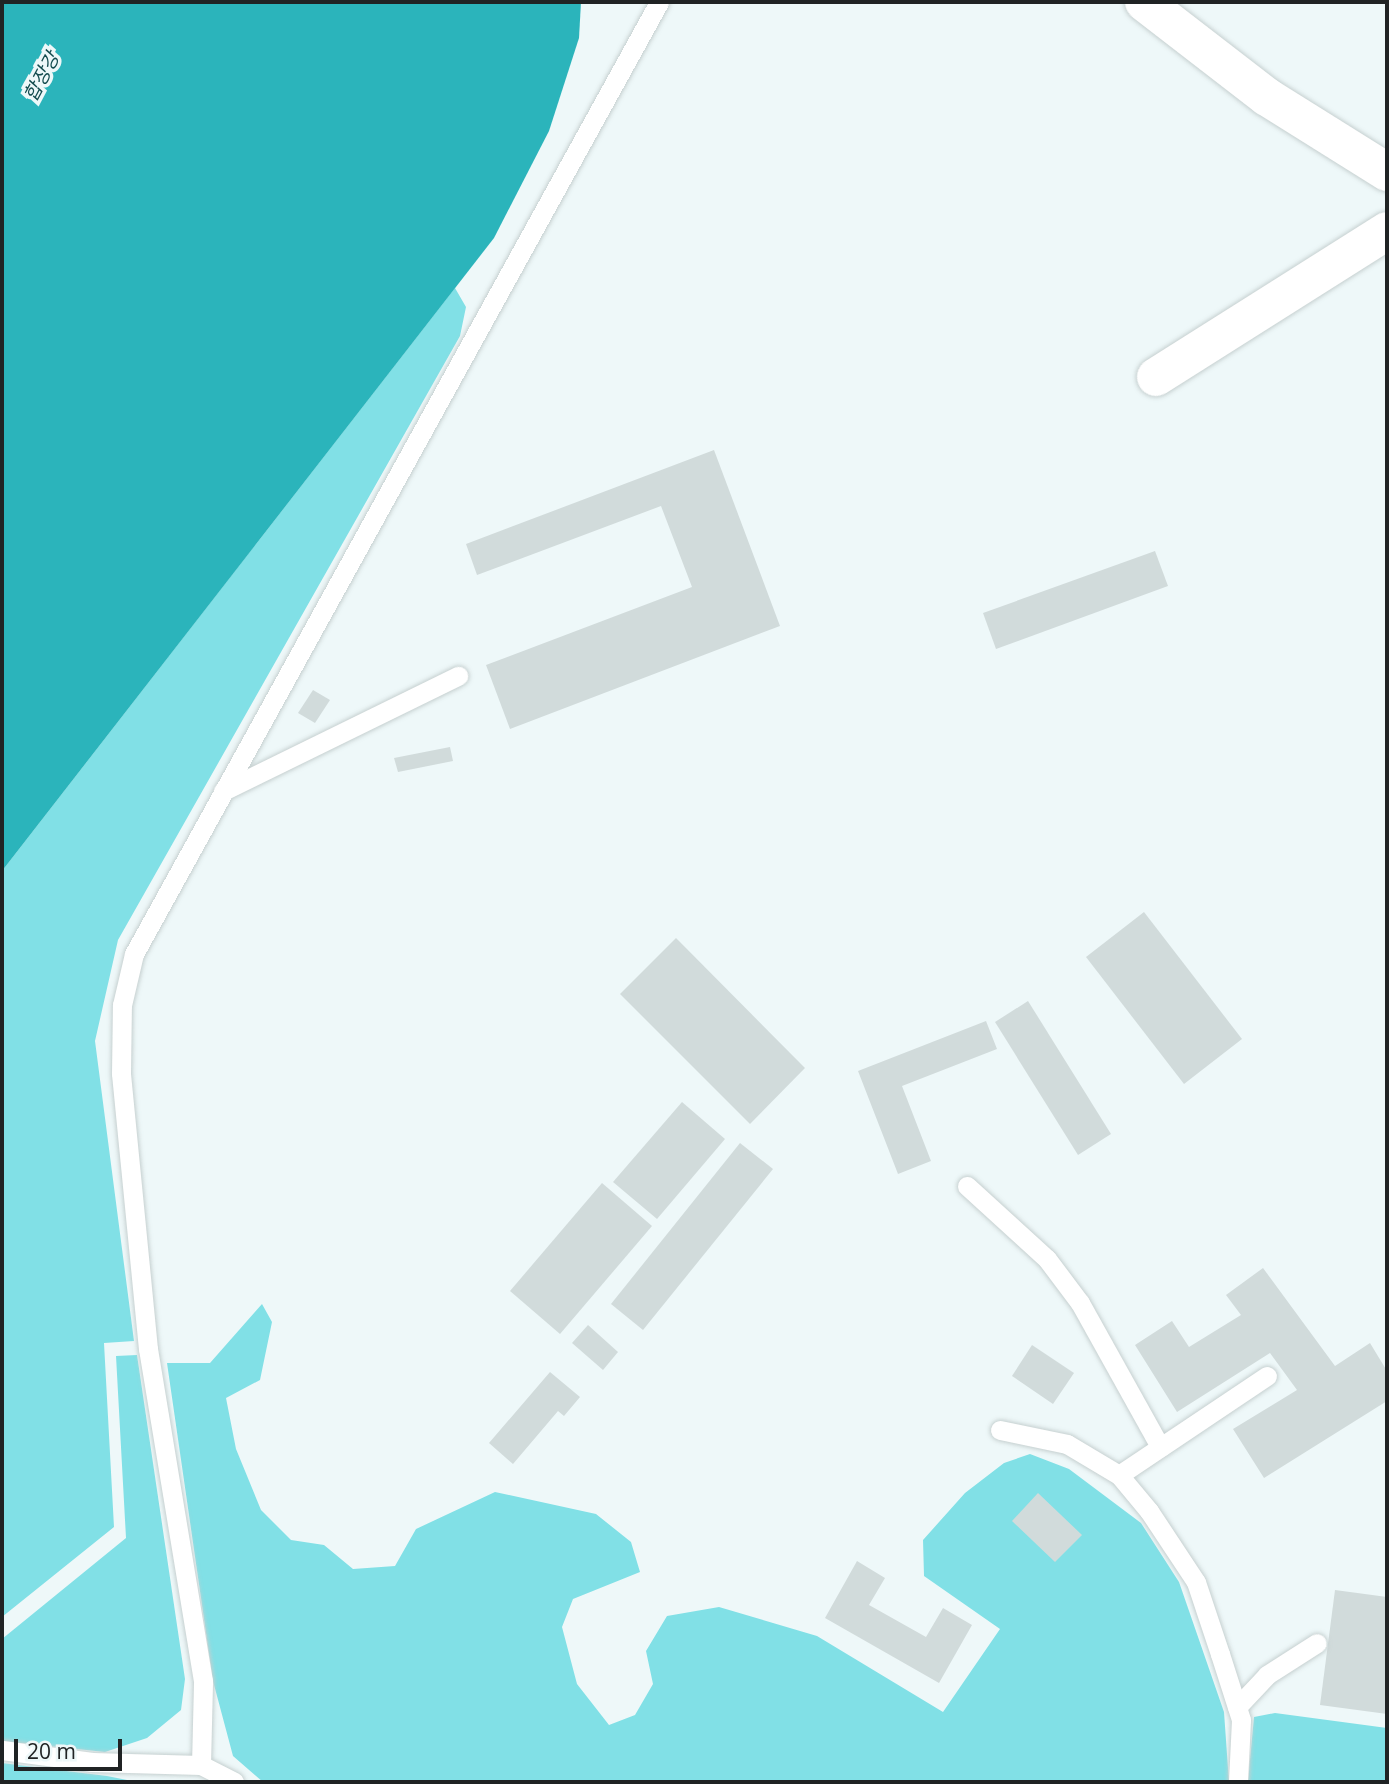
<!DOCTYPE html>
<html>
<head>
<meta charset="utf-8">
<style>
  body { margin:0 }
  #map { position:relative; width:1389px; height:1784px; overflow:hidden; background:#eef8f9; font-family:"Open Sans","Noto Sans KR",sans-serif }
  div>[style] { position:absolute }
  .green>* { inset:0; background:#81e0e6 }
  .water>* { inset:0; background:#2bb4bb }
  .building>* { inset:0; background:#d1dbdb }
  .roads { filter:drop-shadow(0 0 2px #c6d0d0) drop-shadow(0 0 2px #c6d0d0) }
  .lane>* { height:19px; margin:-9.5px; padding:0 9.5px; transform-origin:9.5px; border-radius:9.5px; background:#fff }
  .street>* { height:38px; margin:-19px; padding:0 19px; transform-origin:19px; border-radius:19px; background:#fff }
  span { translate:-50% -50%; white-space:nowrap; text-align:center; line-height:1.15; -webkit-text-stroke:7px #eef8f9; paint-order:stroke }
  .water-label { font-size:19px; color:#144c4f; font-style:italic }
  .frame { position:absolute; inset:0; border:4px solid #202324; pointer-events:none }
  .scale { position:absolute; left:14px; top:1739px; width:108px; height:32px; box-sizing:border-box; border:4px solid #202324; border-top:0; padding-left:9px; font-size:21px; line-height:24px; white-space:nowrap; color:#202324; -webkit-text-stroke:5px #eef8f9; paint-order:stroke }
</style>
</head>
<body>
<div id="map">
  <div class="green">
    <div style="clip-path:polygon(455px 288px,466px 307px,460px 336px,118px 940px,95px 1041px,134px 1341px,104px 1343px,114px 1527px,2px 1617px,2px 871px)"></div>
    <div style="clip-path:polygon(262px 1304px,272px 1322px,260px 1380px,226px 1398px,236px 1449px,261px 1510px,291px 1540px,324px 1545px,353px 1569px,395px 1566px,416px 1529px,495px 1492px,596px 1514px,631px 1542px,640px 1572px,573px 1599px,562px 1627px,577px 1684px,609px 1725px,635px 1715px,653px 1684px,646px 1651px,667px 1616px,719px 1607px,817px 1636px,943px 1712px,1000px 1629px,924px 1576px,923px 1540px,965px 1493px,1004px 1463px,1030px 1454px,1069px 1469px,1141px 1523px,1179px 1582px,1224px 1712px,1229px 1782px,263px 1782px,233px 1756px,213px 1681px,167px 1363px,210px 1363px)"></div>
    <div style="clip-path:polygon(137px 1355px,185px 1679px,181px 1710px,147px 1738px,105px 1752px,2px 1741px,2px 1639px,126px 1538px,116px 1356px)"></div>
    <div style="clip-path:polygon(1275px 1713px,1387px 1728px,1387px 1782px,1248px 1782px,1254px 1717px)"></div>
    <div style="clip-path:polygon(2px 1763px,107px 1776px,137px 1782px,2px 1782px)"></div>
  </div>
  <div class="water">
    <div style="clip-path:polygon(2px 2px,581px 2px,579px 38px,549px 131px,494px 238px,2px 871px)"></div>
  </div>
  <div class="building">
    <div style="clip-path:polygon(714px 450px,780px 626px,510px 729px,486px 665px,692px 587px,661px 506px,477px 575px,466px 544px)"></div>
    <div style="clip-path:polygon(1155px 551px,1168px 586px,996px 649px,983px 613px)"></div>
    <div style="clip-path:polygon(313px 690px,330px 700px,315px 723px,298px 713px)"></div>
    <div style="clip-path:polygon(450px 747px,453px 761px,398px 772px,394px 758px)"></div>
    <div style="clip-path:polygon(1144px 912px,1242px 1039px,1184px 1084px,1086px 957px)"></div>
    <div style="clip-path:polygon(676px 938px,805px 1068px,750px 1124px,620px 994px)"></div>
    <div style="clip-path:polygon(1028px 1001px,1111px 1134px,1078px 1155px,995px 1022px)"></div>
    <div style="clip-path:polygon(986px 1021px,997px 1049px,902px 1086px,931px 1161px,898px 1174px,858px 1071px)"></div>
    <div style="clip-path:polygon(682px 1102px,725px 1139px,657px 1219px,613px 1182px)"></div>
    <div style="clip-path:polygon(740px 1143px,773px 1169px,643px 1330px,611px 1304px)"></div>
    <div style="clip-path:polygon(602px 1183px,652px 1226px,560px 1334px,510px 1291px)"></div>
    <div style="clip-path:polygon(1263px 1268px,1335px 1366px,1370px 1343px,1387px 1371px,1387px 1401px,1264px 1478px,1233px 1429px,1297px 1390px,1270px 1353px,1177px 1412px,1135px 1345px,1172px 1321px,1189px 1347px,1241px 1315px,1226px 1295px)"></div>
    <div style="clip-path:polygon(588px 1325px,618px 1352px,603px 1370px,572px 1343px)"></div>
    <div style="clip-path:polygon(1032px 1345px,1074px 1373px,1053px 1404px,1012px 1376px)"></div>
    <div style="clip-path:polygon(550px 1372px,580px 1397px,564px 1416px,558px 1411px,513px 1464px,489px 1443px)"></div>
    <div style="clip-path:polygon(1038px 1493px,1082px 1535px,1055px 1562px,1012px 1521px)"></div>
    <div style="clip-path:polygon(857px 1561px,885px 1578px,869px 1605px,926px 1637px,943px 1608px,972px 1625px,939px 1683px,825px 1618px)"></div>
    <div style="clip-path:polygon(1335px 1590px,1387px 1597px,1387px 1714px,1320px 1705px)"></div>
  </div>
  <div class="roads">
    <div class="lane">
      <div style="left:223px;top:791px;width:262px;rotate:-26.1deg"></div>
      <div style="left:967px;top:1186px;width:108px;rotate:42.4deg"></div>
      <div style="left:1047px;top:1259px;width:55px;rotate:53.1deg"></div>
      <div style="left:1080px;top:1303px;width:165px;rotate:60.9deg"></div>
      <div style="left:1000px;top:1430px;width:68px;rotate:11.8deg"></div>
      <div style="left:1067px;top:1444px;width:61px;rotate:30.8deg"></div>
      <div style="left:1119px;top:1475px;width:47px;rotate:50.2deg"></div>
      <div style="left:1149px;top:1511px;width:85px;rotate:56.5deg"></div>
      <div style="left:1196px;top:1582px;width:76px;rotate:71.6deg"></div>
      <div style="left:1220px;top:1654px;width:69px;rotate:72.3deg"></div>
      <div style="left:1241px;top:1720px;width:62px;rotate:92.8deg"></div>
      <div style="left:1119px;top:1475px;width:178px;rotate:-33.8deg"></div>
      <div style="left:1237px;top:1707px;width:44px;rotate:-46.8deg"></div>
      <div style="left:1267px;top:1675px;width:59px;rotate:-32.6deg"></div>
      <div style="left:2px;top:1750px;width:91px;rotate:7.6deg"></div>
      <div style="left:92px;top:1762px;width:109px;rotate:1.6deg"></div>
      <div style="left:201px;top:1765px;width:37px;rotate:27deg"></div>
      <div style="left:201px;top:1765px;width:84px;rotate:-88.6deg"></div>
      <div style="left:203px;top:1681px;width:337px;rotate:-99.4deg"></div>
      <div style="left:148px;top:1349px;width:277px;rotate:-95.6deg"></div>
      <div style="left:121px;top:1073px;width:68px;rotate:-89.2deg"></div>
      <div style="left:122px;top:1005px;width:52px;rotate:-76.8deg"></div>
      <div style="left:134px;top:954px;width:1087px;rotate:-61.12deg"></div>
    </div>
    <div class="street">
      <div style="left:1144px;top:2px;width:155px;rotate:37.7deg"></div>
      <div style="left:1267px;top:97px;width:142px;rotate:32deg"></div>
      <div style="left:1156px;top:377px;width:273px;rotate:-32.3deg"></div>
    </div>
  </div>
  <div class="water-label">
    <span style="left:42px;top:77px;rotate:-62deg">합장강</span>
  </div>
  <div class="frame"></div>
  <div class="scale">20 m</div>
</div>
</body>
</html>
